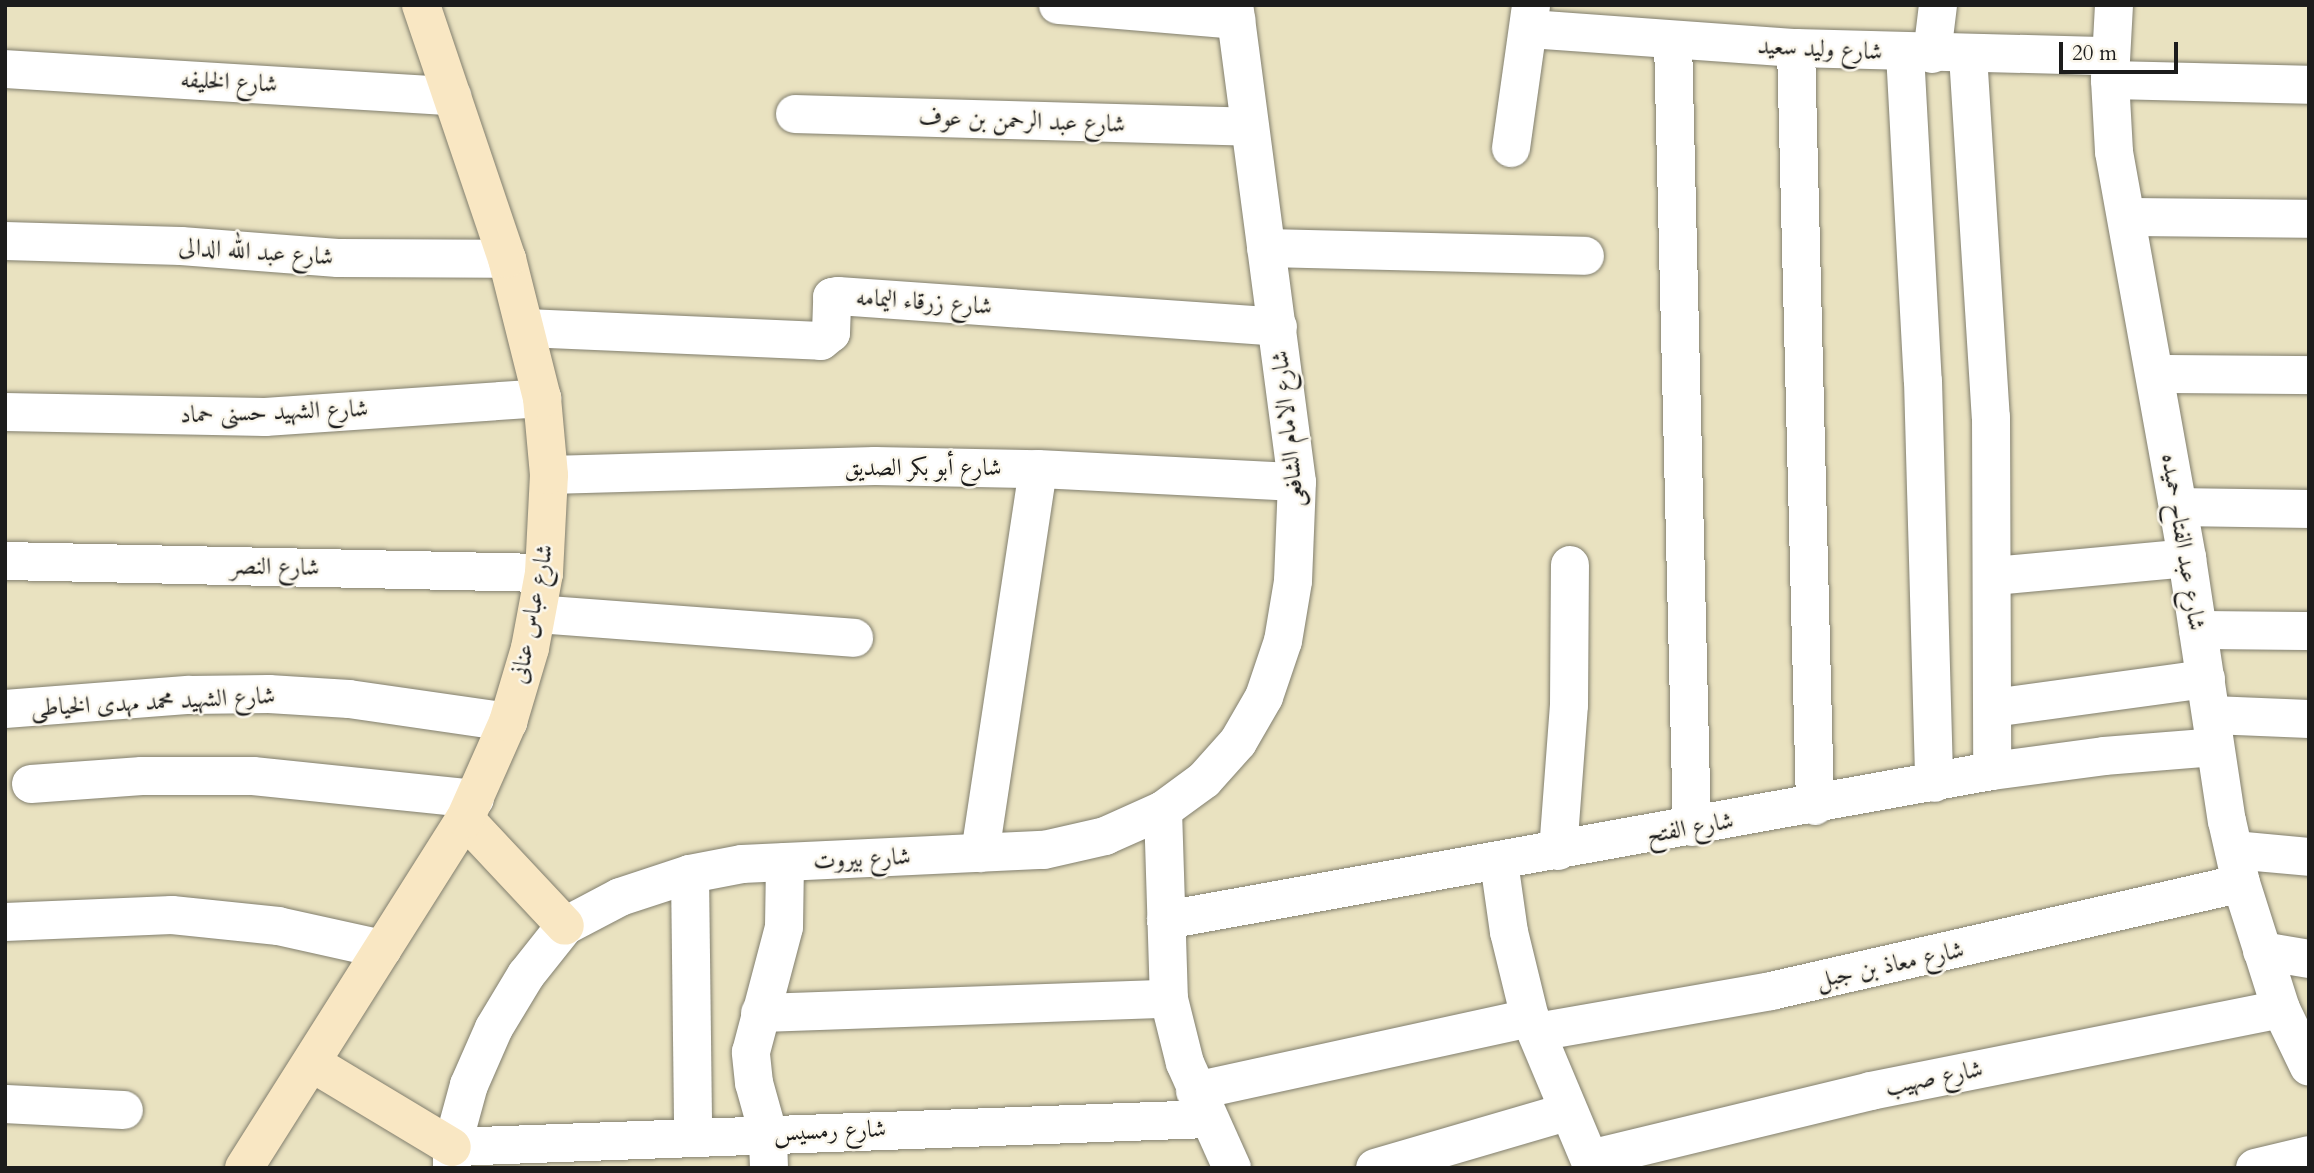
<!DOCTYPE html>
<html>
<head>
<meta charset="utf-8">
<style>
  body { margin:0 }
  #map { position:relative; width:2314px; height:1173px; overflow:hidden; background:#e9e2c0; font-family:Cardo,Amiri,serif }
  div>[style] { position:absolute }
  .roads { filter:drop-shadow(0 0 2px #827f6e) drop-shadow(0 0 2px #827f6e) }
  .street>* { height:38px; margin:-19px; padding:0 19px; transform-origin:19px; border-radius:19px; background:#fff }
  .secondary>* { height:38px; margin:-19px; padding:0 19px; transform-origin:19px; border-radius:19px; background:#f9e7c3 }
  span { translate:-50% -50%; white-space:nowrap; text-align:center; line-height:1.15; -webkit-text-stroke:5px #fbf7ec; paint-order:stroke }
  .street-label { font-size:24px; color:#1c1c1c }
  .frame { position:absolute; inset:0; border:7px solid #1c1c1c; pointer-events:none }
  .scale { position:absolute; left:2059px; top:42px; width:119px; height:32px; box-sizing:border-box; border:4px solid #1c1c1c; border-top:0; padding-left:9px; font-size:21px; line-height:24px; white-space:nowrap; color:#1c1c1c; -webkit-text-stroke:5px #fbf7ec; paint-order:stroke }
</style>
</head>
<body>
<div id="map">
  <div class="roads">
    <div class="street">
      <div style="left:1058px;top:5px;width:179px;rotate:4.8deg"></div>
      <div style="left:2114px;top:5px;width:75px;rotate:93.1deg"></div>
      <div style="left:2110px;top:80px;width:72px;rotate:86.8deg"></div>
      <div style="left:2114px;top:152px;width:413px;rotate:79.8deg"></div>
      <div style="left:2187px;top:558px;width:266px;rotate:81.4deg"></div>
      <div style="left:2227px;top:821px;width:64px;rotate:77.3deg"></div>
      <div style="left:2241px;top:883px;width:132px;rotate:72.4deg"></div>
      <div style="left:2281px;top:1009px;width:64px;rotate:64.2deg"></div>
      <div style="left:1530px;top:29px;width:267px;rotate:4.1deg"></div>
      <div style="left:1796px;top:48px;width:314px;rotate:1.5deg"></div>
      <div style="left:1673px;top:41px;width:786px;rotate:88.62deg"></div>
      <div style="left:1796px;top:48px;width:758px;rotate:88.56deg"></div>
      <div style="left:1905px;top:53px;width:328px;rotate:86.9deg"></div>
      <div style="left:1923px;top:381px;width:402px;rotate:88.4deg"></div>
      <div style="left:1932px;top:54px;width:49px;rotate:-83deg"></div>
      <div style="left:1968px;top:55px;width:363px;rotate:86.4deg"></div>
      <div style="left:1991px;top:417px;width:354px;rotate:89.8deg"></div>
      <div style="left:5px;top:69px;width:448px;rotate:3.5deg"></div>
      <div style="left:2110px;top:80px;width:199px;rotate:1.4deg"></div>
      <div style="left:795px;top:114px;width:454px;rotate:1.6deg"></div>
      <div style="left:1511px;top:148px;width:144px;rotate:-82deg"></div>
      <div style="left:2127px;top:217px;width:182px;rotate:0.6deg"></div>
      <div style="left:5px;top:241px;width:176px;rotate:1.6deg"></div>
      <div style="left:181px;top:246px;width:157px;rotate:4.4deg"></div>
      <div style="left:338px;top:258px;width:169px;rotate:0.3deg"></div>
      <div style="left:1266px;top:248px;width:319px;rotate:1.4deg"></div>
      <div style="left:526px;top:328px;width:295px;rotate:2.5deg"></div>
      <div style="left:821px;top:341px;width:13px;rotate:-39deg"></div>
      <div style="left:831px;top:333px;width:36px;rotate:-88deg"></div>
      <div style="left:832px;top:297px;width:6px;rotate:-9deg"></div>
      <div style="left:838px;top:296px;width:441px;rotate:4deg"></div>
      <div style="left:2156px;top:374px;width:153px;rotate:0.4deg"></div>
      <div style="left:5px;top:412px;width:260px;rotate:1.1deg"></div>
      <div style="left:265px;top:417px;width:278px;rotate:-3.9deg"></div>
      <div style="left:549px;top:475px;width:326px;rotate:-1.6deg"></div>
      <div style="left:875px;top:466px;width:163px;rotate:1.1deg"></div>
      <div style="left:1038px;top:469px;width:259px;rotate:2.9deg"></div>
      <div style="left:2178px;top:507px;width:131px;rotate:0.9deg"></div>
      <div style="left:5px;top:561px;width:539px;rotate:1.28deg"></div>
      <div style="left:1994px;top:576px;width:194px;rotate:-5.3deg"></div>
      <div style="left:537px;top:614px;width:318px;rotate:4.3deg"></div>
      <div style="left:2198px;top:630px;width:111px;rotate:0.5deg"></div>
      <div style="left:1993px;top:708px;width:215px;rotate:-7.8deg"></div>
      <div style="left:5px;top:709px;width:185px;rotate:-4.4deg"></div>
      <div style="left:189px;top:695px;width:80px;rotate:-0.7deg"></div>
      <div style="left:269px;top:694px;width:80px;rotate:3.6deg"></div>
      <div style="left:349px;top:699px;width:161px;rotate:8.2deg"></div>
      <div style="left:2212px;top:715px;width:97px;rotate:2.4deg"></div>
      <div style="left:31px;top:784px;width:111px;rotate:-4.1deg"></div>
      <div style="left:142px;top:776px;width:111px"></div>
      <div style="left:253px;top:776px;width:223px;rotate:5.9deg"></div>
      <div style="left:1163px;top:810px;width:189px;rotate:88.2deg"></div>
      <div style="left:1169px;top:999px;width:66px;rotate:76deg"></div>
      <div style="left:1185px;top:1063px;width:115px;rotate:65.9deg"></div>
      <div style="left:2234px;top:850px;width:75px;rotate:5.3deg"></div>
      <div style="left:1558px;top:851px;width:146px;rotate:-85.7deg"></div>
      <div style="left:1569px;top:705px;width:140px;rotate:-89.6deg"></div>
      <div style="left:980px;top:853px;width:388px;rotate:-81.4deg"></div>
      <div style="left:1499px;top:862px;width:71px;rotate:81.9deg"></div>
      <div style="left:1509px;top:932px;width:89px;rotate:76.3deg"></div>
      <div style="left:1530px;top:1018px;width:163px;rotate:67.2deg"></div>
      <div style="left:690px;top:874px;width:262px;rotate:89.3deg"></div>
      <div style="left:1166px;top:920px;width:839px;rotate:-10.23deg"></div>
      <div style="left:1992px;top:771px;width:113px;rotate:-7.6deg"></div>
      <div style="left:2104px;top:756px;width:111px;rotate:-4.6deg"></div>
      <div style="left:5px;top:922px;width:167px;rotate:-2.4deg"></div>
      <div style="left:172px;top:915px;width:107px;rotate:5.9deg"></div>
      <div style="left:278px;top:926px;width:107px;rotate:12.5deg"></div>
      <div style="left:2262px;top:951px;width:48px;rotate:9.7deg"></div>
      <div style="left:760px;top:1013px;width:409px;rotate:-2deg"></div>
      <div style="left:1537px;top:1032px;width:238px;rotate:-9.9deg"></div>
      <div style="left:1771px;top:991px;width:482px;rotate:-12.9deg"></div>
      <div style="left:1195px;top:1091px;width:343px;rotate:-12.3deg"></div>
      <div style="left:5px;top:1104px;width:119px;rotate:2.9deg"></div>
      <div style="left:452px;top:1147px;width:757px;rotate:-2.12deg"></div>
      <div style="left:1590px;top:1159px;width:289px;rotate:-13.6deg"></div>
      <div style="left:1871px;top:1091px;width:418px;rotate:-11.3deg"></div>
      <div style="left:452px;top:1168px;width:21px;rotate:-90deg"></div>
      <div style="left:452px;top:1147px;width:64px;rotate:-74.7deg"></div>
      <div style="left:469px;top:1085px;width:62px;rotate:-66.3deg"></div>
      <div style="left:494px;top:1028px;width:62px;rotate:-58.9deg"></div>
      <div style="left:526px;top:975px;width:63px;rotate:-51.5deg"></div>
      <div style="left:565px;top:926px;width:62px;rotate:-27.8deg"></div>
      <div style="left:620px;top:897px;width:74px;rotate:-18.2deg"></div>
      <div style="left:690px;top:874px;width:53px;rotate:-10.9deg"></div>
      <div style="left:742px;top:864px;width:302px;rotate:-2.7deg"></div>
      <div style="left:1044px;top:850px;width:63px;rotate:-12.9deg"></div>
      <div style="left:1105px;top:836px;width:64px;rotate:-24.1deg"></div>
      <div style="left:1163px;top:810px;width:51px;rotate:-36.2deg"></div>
      <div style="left:1204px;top:780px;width:51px;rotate:-48.2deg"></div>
      <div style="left:1238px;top:742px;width:52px;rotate:-60deg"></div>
      <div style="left:1264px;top:697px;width:59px;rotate:-71.3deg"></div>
      <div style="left:1283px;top:641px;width:61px;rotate:-80.5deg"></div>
      <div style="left:1293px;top:581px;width:99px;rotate:-87.7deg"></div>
      <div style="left:1297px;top:482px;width:481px;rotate:-97.5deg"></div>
      <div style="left:769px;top:1168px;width:35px;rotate:-92deg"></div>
      <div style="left:768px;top:1133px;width:52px;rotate:-105.6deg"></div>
      <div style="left:754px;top:1083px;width:31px;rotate:-96deg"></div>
      <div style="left:751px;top:1052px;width:129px;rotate:-75.2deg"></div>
      <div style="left:784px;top:927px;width:65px;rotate:-89.1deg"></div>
      <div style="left:1375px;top:1168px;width:200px;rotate:-16.3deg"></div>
      <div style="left:2255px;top:1168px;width:56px;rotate:-13.5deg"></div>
    </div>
    <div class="secondary">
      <div style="left:465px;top:819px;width:146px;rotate:46.9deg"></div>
      <div style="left:312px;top:1063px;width:163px;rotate:31deg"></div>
      <div style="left:244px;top:1168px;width:413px;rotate:-57.7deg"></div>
      <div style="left:465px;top:819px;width:106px;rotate:-66.1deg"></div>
      <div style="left:508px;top:722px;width:77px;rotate:-73.4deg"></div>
      <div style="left:530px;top:648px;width:76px;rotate:-79.4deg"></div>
      <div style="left:544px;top:573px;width:98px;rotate:-87.1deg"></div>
      <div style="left:549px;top:475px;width:77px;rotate:-95.2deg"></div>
      <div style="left:542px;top:398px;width:143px;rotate:-104.1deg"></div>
      <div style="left:507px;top:259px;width:268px;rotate:-108.7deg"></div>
    </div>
  </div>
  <div class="street-label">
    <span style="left:1820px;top:49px;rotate:3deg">شارع وليد سعيد</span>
    <span style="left:229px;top:82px;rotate:3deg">شارع الخليفه</span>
    <span style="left:1022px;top:121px;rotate:2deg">شارع عبد الرحمن بن عوف</span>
    <span style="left:256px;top:252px;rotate:4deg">شارع عبد الله الدالى</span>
    <span style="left:924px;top:302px;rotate:4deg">شارع زرقاء اليمامه</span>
    <span style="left:274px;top:412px;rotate:-2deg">شارع الشهيد حسنى حماد</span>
    <span style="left:1288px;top:429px;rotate:-96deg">شارع الامام الشافعى</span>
    <span style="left:923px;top:468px">شارع أبو بكر الصديق</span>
    <span style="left:2183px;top:542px;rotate:81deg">شارع عبد الفتاح حميده</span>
    <span style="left:275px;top:567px;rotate:1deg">شارع النصر</span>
    <span style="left:532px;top:614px;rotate:-79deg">شارع عباس عنانى</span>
    <span style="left:153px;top:702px;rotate:-3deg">شارع الشهيد محمد مهدى الخياطى</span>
    <span style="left:1690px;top:828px;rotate:-10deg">شارع الفتح</span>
    <span style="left:862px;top:859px;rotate:-3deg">شارع بيروت</span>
    <span style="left:1890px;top:965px;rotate:-12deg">شارع معاذ بن جبل</span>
    <span style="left:1934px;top:1078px;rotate:-11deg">شارع صهيب</span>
    <span style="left:830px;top:1131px;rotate:-2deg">شارع رمسيس</span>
  </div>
  <div class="frame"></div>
  <div class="scale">20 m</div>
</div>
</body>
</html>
